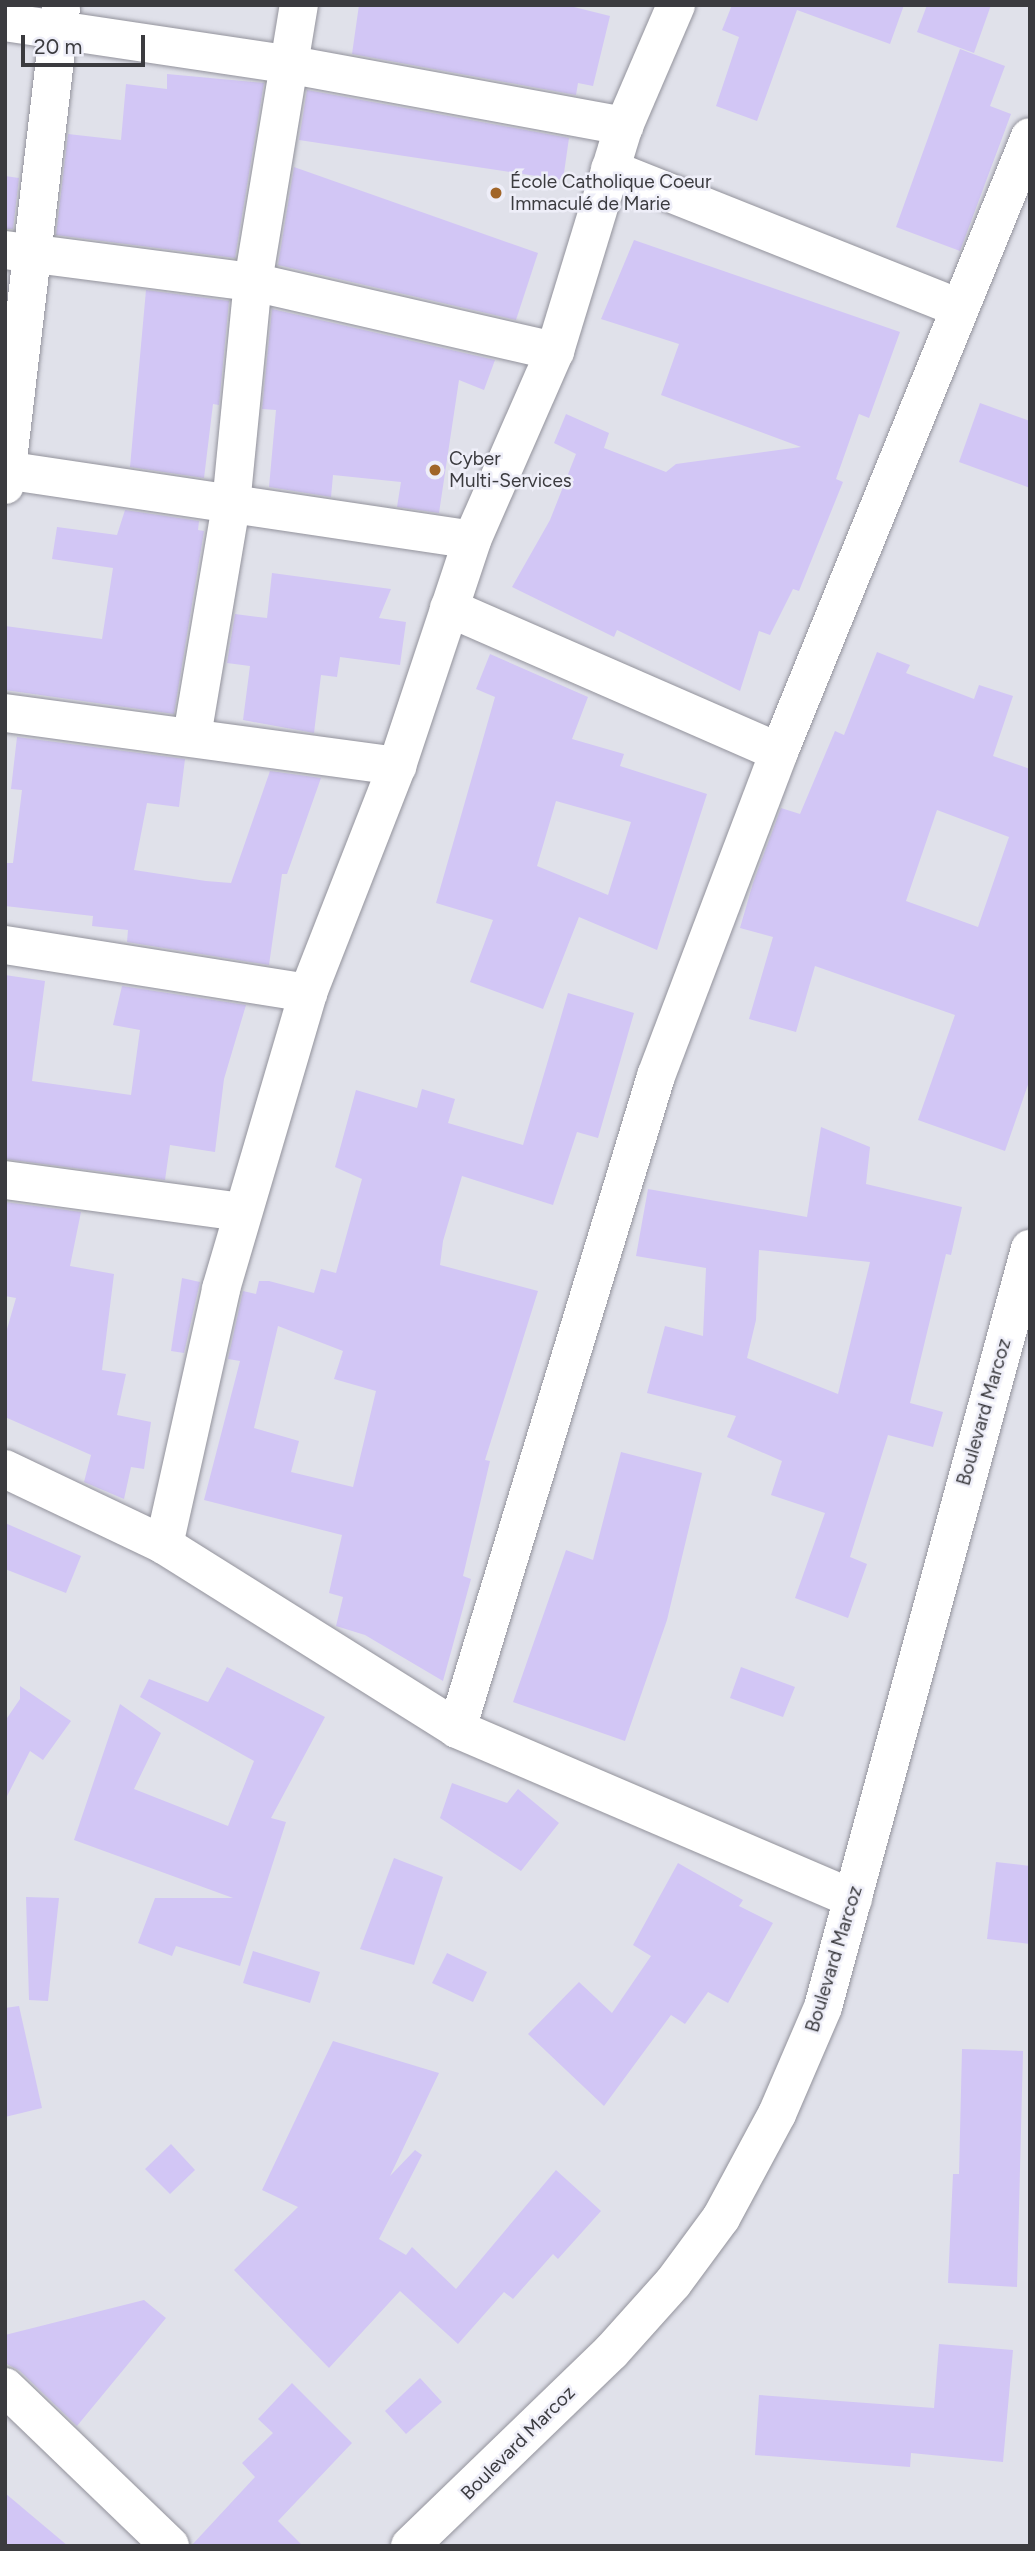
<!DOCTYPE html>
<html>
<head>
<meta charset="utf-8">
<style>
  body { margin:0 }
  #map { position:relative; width:1035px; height:2551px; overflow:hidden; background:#e0e1ea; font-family:Figtree,sans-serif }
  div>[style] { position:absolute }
  .building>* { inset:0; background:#d2c6f5 }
  .roads { filter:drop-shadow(0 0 2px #93939c) drop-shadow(0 0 2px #93939c) }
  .street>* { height:38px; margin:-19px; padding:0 19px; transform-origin:19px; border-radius:19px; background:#fff }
  .secondary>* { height:38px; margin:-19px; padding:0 19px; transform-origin:19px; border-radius:19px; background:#fff }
  .dots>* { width:19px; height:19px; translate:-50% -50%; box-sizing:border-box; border:4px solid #eeeef8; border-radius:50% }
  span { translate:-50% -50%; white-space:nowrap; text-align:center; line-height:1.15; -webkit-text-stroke:5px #eeeef8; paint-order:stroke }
  .poi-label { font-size:19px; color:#3b3b3f }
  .left { translate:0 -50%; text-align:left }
  .street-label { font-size:19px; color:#3b3b3f }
  .frame { position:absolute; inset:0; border:7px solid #3b3b3f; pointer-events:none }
  .scale { position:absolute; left:21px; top:35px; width:124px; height:32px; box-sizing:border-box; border:4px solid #3b3b3f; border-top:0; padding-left:9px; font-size:21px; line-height:24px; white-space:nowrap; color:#3b3b3f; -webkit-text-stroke:5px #eeeef8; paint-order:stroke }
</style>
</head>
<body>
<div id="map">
  <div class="building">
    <div style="clip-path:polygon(359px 5px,566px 5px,610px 16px,593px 86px,578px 83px,576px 95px,352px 54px)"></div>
    <div style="clip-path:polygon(732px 5px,904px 5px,890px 44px,797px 10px,757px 121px,716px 106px,739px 37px,722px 30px)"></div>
    <div style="clip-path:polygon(927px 5px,991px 5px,974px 53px,917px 32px)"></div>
    <div style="clip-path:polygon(960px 49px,1005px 66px,990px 106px,1011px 114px,960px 251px,896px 227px)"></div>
    <div style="clip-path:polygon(167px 74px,264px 83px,235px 258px,56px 235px,68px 134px,121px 140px,126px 84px,167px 89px)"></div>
    <div style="clip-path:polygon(307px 90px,569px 138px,563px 180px,299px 140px)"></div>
    <div style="clip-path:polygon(294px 167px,538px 253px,516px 320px,278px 265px)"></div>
    <div style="clip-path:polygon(5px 176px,19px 178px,13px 229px,5px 229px)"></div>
    <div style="clip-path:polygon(634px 240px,900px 332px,869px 418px,859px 414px,836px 479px,843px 482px,799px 591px,793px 589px,770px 635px,759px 631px,740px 691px,617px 630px,614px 637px,512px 587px,550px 520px,576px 454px,554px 443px,566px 414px,609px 433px,604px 448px,666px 472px,676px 464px,801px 447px,661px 395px,679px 344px,601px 319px)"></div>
    <div style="clip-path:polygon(146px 290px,229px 301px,219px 405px,213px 404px,204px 478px,130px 467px)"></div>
    <div style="clip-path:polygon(272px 309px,495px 360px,484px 390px,459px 380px,439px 513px,397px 507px,401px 482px,333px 475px,331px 497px,269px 487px,276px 410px,262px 409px)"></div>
    <div style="clip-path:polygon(980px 403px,1030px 421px,1030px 488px,959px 462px)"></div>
    <div style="clip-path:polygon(125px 510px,199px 521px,198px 530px,204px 531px,174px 714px,5px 690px,5px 626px,102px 639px,113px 568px,52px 559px,57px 527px,117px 535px)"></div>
    <div style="clip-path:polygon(272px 573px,391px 589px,379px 618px,406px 622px,400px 665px,340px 657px,337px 677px,321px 675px,314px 733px,243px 720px,250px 666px,227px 663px,235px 614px,267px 618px)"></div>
    <div style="clip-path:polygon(evenodd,877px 652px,910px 665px,906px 673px,974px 699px,979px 685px,1013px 696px,993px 756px,1030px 769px,1030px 1079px,1005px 1151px,918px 1120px,955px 1015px,815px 966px,796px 1032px,749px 1019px,773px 937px,740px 928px,753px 883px,781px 808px,800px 814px,835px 731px,844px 735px,877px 652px,937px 810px,1009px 837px,978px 927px,906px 901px,937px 810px)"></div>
    <div style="clip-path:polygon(evenodd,490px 654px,588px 697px,572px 739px,624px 754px,620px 766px,707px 794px,657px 950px,579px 917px,543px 1009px,470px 982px,493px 920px,436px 903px,495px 697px,476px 689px,490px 654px,556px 801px,631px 822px,608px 895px,537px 866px,556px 801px)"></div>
    <div style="clip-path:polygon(17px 737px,185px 759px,179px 807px,147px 803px,134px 870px,206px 881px,231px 883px,270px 771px,321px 778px,287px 874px,282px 874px,269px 965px,127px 942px,128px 930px,92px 926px,93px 916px,5px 906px,5px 863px,13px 863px,22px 790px,11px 789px)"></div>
    <div style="clip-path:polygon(5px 975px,45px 981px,32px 1081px,131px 1095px,140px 1030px,113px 1025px,122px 986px,246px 1005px,224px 1079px,215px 1152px,170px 1145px,165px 1180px,5px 1159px)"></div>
    <div style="clip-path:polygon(evenodd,568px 993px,634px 1013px,598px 1138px,577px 1132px,553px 1205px,462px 1176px,443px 1241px,440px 1265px,538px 1291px,485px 1460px,490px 1461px,463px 1576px,471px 1579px,443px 1681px,365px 1635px,336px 1626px,343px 1597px,329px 1593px,342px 1535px,204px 1500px,240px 1361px,228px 1359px,243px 1291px,256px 1294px,259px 1281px,269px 1281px,314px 1293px,321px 1269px,336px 1273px,362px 1179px,335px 1167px,356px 1090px,417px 1108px,422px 1089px,455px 1099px,448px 1123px,523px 1145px,568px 993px,278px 1326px,343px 1351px,334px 1379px,376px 1391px,353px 1487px,291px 1472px,299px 1441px,254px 1428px,278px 1326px)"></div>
    <div style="clip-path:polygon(evenodd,821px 1127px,870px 1147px,866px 1184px,962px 1207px,951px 1255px,946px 1254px,910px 1403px,943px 1412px,933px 1447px,888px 1435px,850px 1557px,867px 1564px,848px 1618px,795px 1598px,825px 1513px,771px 1495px,782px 1461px,727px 1437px,736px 1416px,647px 1393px,665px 1326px,703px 1336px,706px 1268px,636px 1256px,648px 1189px,807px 1217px,821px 1127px,759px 1250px,870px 1262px,838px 1394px,747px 1358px,756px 1320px,759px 1250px)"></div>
    <div style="clip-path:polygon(5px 1202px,81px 1212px,70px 1266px,114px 1274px,102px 1370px,126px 1374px,117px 1415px,151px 1422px,144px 1469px,131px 1467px,124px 1499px,84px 1482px,91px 1455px,5px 1417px,5px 1336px,16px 1298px,5px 1296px)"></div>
    <div style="clip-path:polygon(182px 1278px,200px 1282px,184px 1353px,171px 1351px)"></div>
    <div style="clip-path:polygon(621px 1452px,702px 1473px,667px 1620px,625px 1741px,513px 1702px,566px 1550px,593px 1560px)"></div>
    <div style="clip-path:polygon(5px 1523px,81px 1556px,66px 1593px,5px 1569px)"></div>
    <div style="clip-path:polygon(227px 1667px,325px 1717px,271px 1818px,286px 1822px,240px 1966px,176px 1946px,172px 1956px,138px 1943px,155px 1898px,233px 1898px,74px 1840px,120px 1704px,161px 1733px,134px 1789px,228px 1826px,254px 1761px,140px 1697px,149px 1679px,208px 1702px)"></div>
    <div style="clip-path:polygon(741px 1667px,795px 1687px,783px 1717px,730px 1698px)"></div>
    <div style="clip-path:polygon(20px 1686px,71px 1721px,43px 1760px,30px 1751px,5px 1800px,5px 1721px,20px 1699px)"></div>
    <div style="clip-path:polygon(452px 1783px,507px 1803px,518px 1789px,559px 1823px,521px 1871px,440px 1818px)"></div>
    <div style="clip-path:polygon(394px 1858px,443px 1877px,414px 1965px,360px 1949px)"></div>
    <div style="clip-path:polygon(996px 1862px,1030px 1866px,1030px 1944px,987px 1939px)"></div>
    <div style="clip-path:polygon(678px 1863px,743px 1900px,739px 1906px,773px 1923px,728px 2003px,708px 1992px,685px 2024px,671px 2015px,604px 2106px,528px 2034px,579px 1982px,612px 2013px,651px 1956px,633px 1945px)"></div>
    <div style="clip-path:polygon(26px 1897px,59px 1898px,48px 2001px,29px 2000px)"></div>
    <div style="clip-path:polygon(253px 1951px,320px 1972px,310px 2003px,243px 1983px)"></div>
    <div style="clip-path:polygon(447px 1953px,487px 1972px,473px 2002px,432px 1983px)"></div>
    <div style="clip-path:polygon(19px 2006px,42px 2108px,5px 2117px,5px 2008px)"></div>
    <div style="clip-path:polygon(333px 2041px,439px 2073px,390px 2176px,415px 2150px,422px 2155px,379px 2239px,406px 2255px,412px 2247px,456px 2289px,556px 2170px,601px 2211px,558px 2259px,553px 2254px,513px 2299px,504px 2292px,458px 2344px,400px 2291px,329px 2368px,234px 2270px,298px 2207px,262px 2190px)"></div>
    <div style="clip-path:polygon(962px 2049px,1023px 2051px,1017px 2287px,948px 2283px,953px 2174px,959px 2174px)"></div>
    <div style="clip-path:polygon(171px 2144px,195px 2170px,170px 2194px,145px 2169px)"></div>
    <div style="clip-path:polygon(144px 2300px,166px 2318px,77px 2426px,20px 2371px,5px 2363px,5px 2335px)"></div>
    <div style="clip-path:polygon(939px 2344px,1013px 2350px,1003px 2462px,911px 2453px,910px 2467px,755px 2455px,759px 2395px,934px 2408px)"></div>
    <div style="clip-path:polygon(420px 2378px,442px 2402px,406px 2434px,385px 2411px)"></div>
    <div style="clip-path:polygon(292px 2383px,352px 2443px,278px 2521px,303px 2546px,191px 2546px,255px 2477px,242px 2463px,273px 2433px,258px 2419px)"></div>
    <div style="clip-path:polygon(5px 2493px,68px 2546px,5px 2546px)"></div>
  </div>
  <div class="roads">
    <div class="street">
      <div style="left:5px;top:22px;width:290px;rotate:8.5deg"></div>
      <div style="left:292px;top:65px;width:338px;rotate:10.4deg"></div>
      <div style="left:610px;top:169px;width:376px;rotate:21.7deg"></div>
      <div style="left:5px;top:250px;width:250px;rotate:7.4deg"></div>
      <div style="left:253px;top:282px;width:310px;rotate:12.9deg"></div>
      <div style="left:5px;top:470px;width:472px;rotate:8.5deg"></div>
      <div style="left:5px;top:485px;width:481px;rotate:-83.3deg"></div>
      <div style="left:449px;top:608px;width:360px;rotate:23.6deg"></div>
      <div style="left:5px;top:713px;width:396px;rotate:7.7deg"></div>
      <div style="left:192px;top:736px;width:234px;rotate:-80.4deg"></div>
      <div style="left:231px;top:505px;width:224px;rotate:-84.4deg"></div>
      <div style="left:253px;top:282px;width:281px;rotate:-80.6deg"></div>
      <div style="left:5px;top:945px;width:307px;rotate:9deg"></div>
      <div style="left:5px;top:1180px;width:239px;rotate:7.7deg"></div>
      <div style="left:5px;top:1469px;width:176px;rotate:25.5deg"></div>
      <div style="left:164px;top:1545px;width:346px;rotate:32.1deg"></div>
      <div style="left:457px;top:1729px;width:431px;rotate:23.2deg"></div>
      <div style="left:164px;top:1545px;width:262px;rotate:-77.4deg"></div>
      <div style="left:221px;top:1289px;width:309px;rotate:-73.6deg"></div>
      <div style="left:308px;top:993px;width:244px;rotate:-68.6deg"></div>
      <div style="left:397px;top:766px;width:238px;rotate:-71.6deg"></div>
      <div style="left:472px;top:540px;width:206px;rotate:-66.3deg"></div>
      <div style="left:555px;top:351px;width:235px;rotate:-73deg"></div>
      <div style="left:624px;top:126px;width:132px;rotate:-66.7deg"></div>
      <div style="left:457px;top:1729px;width:683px;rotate:-73.05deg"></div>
      <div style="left:656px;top:1076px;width:347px;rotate:-69.2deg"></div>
      <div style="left:779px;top:752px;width:664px;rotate:-67.8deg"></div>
      <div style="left:5px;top:2387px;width:229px;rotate:43.9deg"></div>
    </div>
    <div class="secondary">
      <div style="left:410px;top:2546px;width:279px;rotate:-44deg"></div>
      <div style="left:611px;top:2352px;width:93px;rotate:-48.1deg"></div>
      <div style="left:673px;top:2283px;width:81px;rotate:-53.6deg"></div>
      <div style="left:721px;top:2218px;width:118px;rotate:-61.7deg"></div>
      <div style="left:777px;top:2114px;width:116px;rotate:-66.7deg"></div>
      <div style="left:823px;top:2007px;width:786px;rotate:-74.73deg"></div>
    </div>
  </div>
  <div class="dots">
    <div style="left:496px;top:193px;background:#a16528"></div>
    <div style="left:435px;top:470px;background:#a16528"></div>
  </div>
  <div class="poi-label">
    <span class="left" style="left:510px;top:193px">École Catholique Coeur<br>Immaculé de Marie</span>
    <span class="left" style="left:449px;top:470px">Cyber<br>Multi-Services</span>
  </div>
  <div class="street-label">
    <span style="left:984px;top:1412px;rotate:-74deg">Boulevard Marcoz</span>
    <span style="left:834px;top:1959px;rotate:-73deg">Boulevard Marcoz</span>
    <span style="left:518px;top:2443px;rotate:-45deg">Boulevard Marcoz</span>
  </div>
  <div class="frame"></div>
  <div class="scale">20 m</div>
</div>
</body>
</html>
